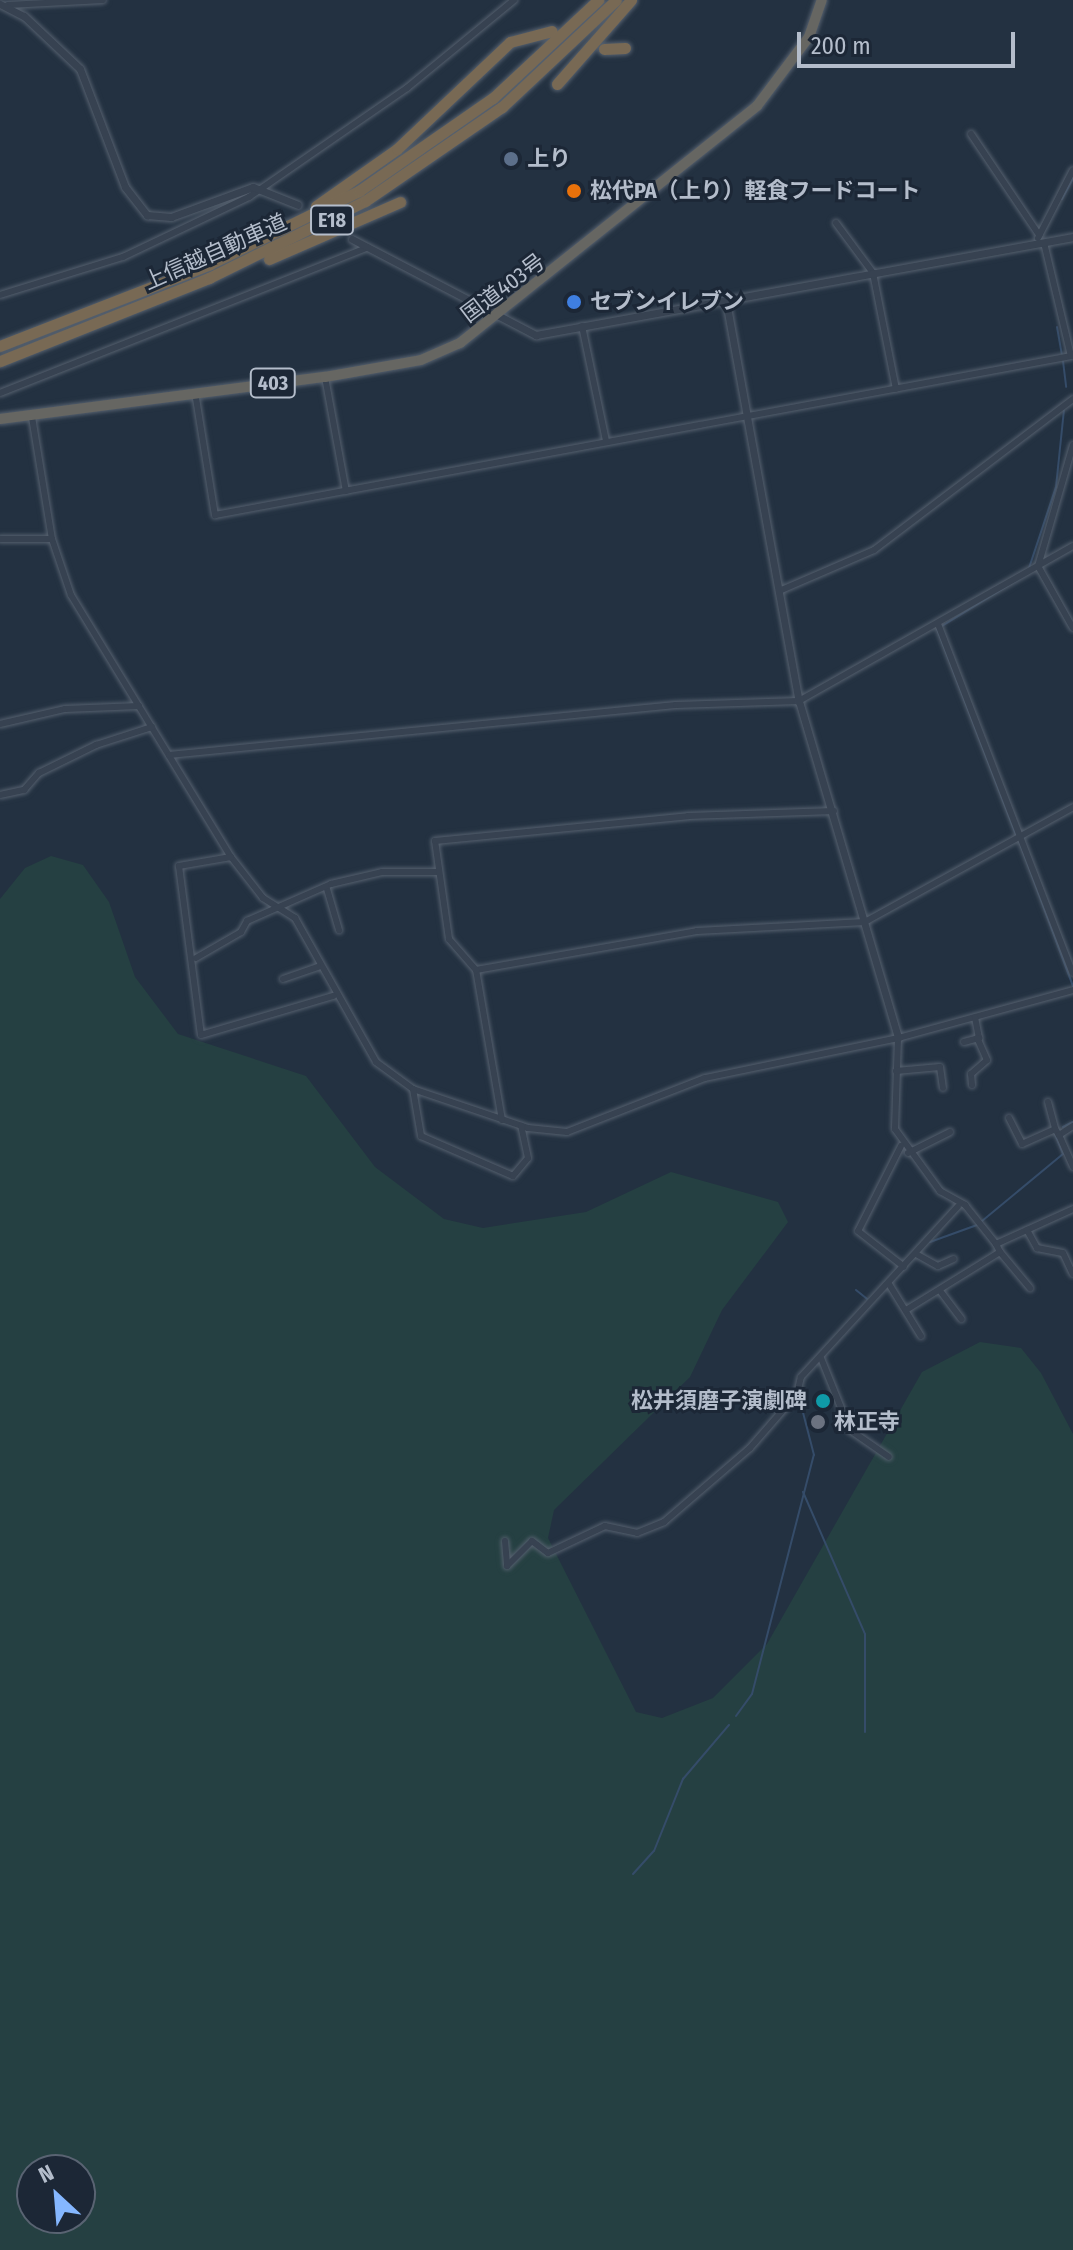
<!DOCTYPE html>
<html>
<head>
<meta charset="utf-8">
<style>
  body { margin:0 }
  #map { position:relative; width:1073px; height:2250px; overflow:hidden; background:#233141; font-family:"Fira Sans Condensed","Noto Sans JP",sans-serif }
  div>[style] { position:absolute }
  .green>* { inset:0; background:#254042 }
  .stream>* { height:2px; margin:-1px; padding:0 1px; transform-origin:1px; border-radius:1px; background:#354c69 }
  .roads { filter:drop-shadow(0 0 2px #55606e) drop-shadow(0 0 2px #55606e) }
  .minor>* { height:6px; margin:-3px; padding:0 3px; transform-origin:3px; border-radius:3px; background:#374251 }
  .tertiary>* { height:7px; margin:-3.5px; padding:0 3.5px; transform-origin:3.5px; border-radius:3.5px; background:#374251 }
  .trunk>* { height:10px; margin:-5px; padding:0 5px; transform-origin:5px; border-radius:5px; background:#666662 }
  .motorway>* { height:11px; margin:-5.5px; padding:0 5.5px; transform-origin:5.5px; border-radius:5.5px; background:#786954 }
  .dots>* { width:22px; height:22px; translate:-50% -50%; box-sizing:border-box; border:4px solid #1c2736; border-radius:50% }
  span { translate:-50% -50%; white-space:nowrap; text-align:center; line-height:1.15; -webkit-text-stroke:6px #1c2736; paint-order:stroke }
  .shield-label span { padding:2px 6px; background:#1c2736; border:2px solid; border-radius:6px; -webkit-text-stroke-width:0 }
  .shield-label { font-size:20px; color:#b4bdcb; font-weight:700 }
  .poi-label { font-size:22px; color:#b4bdcb; font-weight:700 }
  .left { translate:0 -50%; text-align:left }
  .right { translate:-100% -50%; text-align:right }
  .street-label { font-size:22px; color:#b4bdcb }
  .north { position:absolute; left:16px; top:2154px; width:80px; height:80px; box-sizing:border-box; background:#1c2736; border:2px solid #596372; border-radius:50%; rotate:334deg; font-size:22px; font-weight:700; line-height:32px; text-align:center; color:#b4bdcb }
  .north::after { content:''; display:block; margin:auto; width:28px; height:36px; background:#85b7ff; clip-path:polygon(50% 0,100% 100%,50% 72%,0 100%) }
  .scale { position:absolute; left:797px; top:32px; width:218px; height:36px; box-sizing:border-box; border:4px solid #b4bdcb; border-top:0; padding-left:10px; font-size:24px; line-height:28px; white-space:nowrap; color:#b4bdcb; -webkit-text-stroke:6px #1c2736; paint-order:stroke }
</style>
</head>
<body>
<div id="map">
  <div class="green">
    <div style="clip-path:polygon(evenodd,51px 856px,83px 865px,109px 902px,135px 977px,178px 1034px,306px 1076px,375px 1167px,444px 1219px,483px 1228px,586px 1212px,671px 1172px,778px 1202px,788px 1222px,722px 1310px,690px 1377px,554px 1510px,548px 1538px,636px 1712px,662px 1718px,713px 1698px,767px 1644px,922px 1372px,980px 1342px,1021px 1348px,1041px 1373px,1073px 1434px,1073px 2250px,0 2250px,0 899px,25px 868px,51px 856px,32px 2170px,80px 2170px,80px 2218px,32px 2218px,32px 2170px)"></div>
  </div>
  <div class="stream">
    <div style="left:1062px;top:199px;width:24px;rotate:-62deg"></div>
    <div style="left:1057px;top:327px;width:27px;rotate:80deg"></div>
    <div style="left:1063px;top:361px;width:26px;rotate:83deg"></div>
    <div style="left:1029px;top:568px;width:85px;rotate:-71.6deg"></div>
    <div style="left:1056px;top:487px;width:77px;rotate:-84.1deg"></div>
    <div style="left:942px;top:626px;width:100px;rotate:-31.5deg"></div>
    <div style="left:937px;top:629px;width:221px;rotate:69deg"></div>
    <div style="left:1019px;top:841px;width:155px;rotate:69.6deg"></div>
    <div style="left:1063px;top:1127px;width:11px;rotate:-27deg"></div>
    <div style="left:982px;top:1221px;width:105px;rotate:-39.6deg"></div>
    <div style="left:1063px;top:1154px;width:22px;rotate:-112deg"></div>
    <div style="left:930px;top:1242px;width:50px;rotate:-19.9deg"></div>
    <div style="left:856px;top:1290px;width:14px;rotate:39deg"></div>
    <div style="left:803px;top:1492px;width:155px;rotate:66.4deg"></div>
    <div style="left:865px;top:1634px;width:98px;rotate:90deg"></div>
    <div style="left:736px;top:1716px;width:27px;rotate:-54deg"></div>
    <div style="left:752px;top:1694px;width:247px;rotate:-75.5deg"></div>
    <div style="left:814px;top:1455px;width:60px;rotate:-104.5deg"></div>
    <div style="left:633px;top:1874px;width:31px;rotate:-48deg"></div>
    <div style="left:654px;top:1851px;width:78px;rotate:-68.1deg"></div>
    <div style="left:683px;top:1779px;width:71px;rotate:-49.6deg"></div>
  </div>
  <div class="roads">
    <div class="minor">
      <div style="left:8px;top:5px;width:95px;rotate:-3deg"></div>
      <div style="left:971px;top:134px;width:122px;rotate:56deg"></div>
      <div style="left:836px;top:223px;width:62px;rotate:53.5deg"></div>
      <div style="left:873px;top:273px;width:118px;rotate:78.8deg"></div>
      <div style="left:1038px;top:238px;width:76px;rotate:-62.8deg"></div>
      <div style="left:0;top:295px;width:129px;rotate:-17.2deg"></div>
      <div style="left:123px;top:257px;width:140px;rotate:-25.5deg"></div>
      <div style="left:249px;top:197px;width:192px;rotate:-34.6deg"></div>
      <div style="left:407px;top:88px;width:139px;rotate:-39.4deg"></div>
      <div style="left:582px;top:326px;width:117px;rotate:78.2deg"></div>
      <div style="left:325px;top:377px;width:116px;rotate:79.6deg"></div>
      <div style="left:195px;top:392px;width:125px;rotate:80.8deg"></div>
      <div style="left:215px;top:515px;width:871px;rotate:-10.52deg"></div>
      <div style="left:1071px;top:356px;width:116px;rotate:-103.4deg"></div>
      <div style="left:0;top:393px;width:395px;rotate:-21.6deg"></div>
      <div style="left:32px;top:417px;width:124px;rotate:80.7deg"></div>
      <div style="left:52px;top:539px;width:59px;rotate:71.3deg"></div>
      <div style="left:71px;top:595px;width:307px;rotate:58.6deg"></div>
      <div style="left:231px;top:857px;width:52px;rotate:52deg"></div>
      <div style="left:263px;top:898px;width:38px;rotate:32deg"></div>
      <div style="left:295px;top:918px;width:165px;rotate:60.6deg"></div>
      <div style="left:376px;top:1062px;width:46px;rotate:36.1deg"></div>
      <div style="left:413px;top:1089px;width:121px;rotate:18.7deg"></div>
      <div style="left:528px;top:1128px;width:39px;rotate:6deg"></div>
      <div style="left:567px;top:1132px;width:148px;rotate:-21.4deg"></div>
      <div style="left:705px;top:1078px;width:197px;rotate:-11.7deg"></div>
      <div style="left:898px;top:1038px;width:181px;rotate:-15.3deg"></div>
      <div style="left:1073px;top:445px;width:126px;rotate:106.1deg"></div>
      <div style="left:1038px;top:566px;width:71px;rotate:60.6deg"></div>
      <div style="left:0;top:539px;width:52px"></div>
      <div style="left:779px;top:591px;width:103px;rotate:-23.3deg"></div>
      <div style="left:874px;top:550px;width:250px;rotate:-37.2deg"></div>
      <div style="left:938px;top:624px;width:374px;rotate:68.9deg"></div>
      <div style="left:0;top:724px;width:67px;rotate:-13deg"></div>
      <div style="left:65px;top:709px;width:74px;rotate:-2.3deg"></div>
      <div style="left:169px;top:755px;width:509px;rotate:-5.63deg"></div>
      <div style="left:676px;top:705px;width:123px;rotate:-1.9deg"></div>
      <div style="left:799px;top:701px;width:315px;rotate:-29.5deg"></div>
      <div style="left:0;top:795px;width:25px;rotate:-12deg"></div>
      <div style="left:24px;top:790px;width:23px;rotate:-49deg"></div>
      <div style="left:39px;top:773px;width:64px;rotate:-26.2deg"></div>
      <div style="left:96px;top:745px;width:59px;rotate:-17.8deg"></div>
      <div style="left:231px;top:857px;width:53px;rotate:170.2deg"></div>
      <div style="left:179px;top:866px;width:170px;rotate:82.6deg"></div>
      <div style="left:201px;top:1035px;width:138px;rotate:-16.5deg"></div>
      <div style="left:327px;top:889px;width:43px;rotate:73.7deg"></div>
      <div style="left:196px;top:958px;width:52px;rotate:-30deg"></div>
      <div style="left:241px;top:932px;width:13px;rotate:-61deg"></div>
      <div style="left:247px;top:921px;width:92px;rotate:-23.8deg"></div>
      <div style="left:331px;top:884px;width:52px;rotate:-13.2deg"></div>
      <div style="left:382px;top:872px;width:57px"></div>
      <div style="left:476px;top:970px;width:224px;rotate:-10deg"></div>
      <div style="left:697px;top:931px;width:168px;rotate:-3.1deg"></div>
      <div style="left:865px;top:922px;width:238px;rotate:-28.9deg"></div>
      <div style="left:283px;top:979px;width:37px;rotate:-19deg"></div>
      <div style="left:898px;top:1038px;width:91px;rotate:91.9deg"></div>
      <div style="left:895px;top:1129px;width:77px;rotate:54deg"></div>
      <div style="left:940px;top:1191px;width:29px;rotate:29deg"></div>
      <div style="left:965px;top:1205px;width:50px;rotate:51.5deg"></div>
      <div style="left:996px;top:1244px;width:85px;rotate:-24.4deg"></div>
      <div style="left:964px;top:1042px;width:16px;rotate:-15deg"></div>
      <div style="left:979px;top:1038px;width:21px;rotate:-101deg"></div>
      <div style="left:896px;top:1071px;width:44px;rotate:-5.2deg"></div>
      <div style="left:940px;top:1067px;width:21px;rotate:82deg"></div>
      <div style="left:972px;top:1085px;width:11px;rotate:-95deg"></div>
      <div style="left:971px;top:1074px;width:21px;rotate:-41deg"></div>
      <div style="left:987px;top:1060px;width:24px;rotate:-114deg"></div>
      <div style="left:413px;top:1089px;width:48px;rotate:80.3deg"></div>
      <div style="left:421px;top:1136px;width:100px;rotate:23.5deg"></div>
      <div style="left:513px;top:1176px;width:23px;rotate:-50deg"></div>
      <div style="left:528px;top:1158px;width:33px;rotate:-102deg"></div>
      <div style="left:1048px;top:1102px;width:28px;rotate:75deg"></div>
      <div style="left:1009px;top:1118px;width:29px;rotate:63deg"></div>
      <div style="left:1022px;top:1144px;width:36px;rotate:-24deg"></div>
      <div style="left:1055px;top:1129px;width:7px;rotate:56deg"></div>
      <div style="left:502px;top:1120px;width:152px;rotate:-99.8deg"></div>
      <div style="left:476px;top:970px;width:41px;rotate:-131.1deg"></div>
      <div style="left:449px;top:939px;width:99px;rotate:-98.1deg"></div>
      <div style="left:435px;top:841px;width:254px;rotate:-5.6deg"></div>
      <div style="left:688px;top:816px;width:146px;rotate:-2deg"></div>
      <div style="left:1073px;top:1126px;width:17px;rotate:147deg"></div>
      <div style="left:1059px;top:1135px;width:35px;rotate:66deg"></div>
      <div style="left:901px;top:1146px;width:95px;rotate:116.8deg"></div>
      <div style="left:858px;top:1231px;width:58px;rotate:38deg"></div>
      <div style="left:908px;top:1153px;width:47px;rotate:-26.6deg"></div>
      <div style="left:1027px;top:1230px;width:21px;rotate:61deg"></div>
      <div style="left:1037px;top:1248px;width:26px;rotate:11deg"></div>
      <div style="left:1063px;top:1253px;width:23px;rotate:65deg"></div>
      <div style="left:1000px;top:1252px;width:47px;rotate:50.2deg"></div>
      <div style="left:916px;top:1254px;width:25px;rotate:29deg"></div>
      <div style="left:938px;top:1266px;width:17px;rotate:-24deg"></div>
      <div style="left:889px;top:1284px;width:61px;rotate:58.4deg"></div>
      <div style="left:941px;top:1292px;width:34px;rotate:53deg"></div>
      <div style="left:906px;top:1310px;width:110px;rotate:-31.7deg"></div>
      <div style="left:1000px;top:1252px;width:9px;rotate:-117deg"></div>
      <div style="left:821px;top:1358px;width:78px;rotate:68.1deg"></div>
      <div style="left:850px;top:1430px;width:47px;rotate:34.7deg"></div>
      <div style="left:505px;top:1541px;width:25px;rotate:85deg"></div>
      <div style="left:507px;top:1566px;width:35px;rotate:-45deg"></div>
      <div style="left:532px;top:1541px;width:20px;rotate:37deg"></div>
      <div style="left:548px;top:1553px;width:63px;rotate:-25.3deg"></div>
      <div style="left:605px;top:1526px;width:33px;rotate:12deg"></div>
      <div style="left:637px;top:1533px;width:29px;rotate:-22deg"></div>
      <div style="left:664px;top:1522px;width:113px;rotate:-40.7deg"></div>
      <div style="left:750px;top:1448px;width:72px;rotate:-49deg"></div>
      <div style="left:797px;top:1394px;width:17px;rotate:-77deg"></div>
      <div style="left:801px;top:1377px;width:232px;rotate:-47.4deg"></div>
    </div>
    <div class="tertiary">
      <div style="left:0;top:4px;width:27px;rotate:27deg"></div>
      <div style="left:24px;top:16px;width:77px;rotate:43.4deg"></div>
      <div style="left:80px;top:69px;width:126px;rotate:69.1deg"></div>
      <div style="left:125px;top:187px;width:36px;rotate:52deg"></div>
      <div style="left:147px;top:215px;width:24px;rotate:5deg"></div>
      <div style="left:171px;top:217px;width:87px;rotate:-20.1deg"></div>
      <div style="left:253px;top:187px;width:48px;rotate:21.8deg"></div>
      <div style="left:352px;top:239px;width:208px;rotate:27.6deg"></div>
      <div style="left:536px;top:335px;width:546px;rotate:-10.34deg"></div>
      <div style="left:726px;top:301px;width:407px;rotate:79.7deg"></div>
      <div style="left:799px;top:701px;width:351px;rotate:73.6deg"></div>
    </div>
    <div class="trunk">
      <div style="left:0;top:419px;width:328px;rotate:-7.4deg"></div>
      <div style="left:325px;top:377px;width:97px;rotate:-10deg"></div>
      <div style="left:421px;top:360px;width:43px;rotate:-23.6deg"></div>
      <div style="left:460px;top:343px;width:380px;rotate:-38.6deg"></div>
      <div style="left:757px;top:106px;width:86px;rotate:-53deg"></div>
      <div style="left:809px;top:37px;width:39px;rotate:-71deg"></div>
    </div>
    <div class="motorway">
      <div style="left:604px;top:49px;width:21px;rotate:-3deg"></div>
      <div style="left:557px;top:84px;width:112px;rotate:-48.6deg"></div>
      <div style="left:316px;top:206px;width:99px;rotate:-35.1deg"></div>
      <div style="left:397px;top:149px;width:156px;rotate:-43.4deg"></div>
      <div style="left:510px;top:42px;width:43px;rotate:-14.7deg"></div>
      <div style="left:269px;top:259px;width:143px;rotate:-23.5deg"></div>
      <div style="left:0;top:346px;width:225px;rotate:-21.3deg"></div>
      <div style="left:210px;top:264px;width:166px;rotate:-26.1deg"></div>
      <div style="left:359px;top:191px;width:163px;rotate:-34.8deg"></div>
      <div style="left:493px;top:98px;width:144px;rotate:-43deg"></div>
      <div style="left:0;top:361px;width:225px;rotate:-21.7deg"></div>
      <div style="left:209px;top:278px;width:174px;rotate:-26.3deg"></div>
      <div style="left:365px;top:201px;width:166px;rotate:-34.5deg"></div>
      <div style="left:502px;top:107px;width:156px;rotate:-43.2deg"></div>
    </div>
  </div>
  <div class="dots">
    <div style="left:511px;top:159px;background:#5c6f8a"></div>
    <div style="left:574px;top:191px;background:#e8710a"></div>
    <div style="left:574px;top:302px;background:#3f7fe0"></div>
    <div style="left:823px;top:1401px;background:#0f9aa8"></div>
    <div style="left:818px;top:1422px;background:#6b7280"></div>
  </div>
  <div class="shield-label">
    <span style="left:332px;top:220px">E18</span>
    <span style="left:273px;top:383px">403</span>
  </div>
  <div class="poi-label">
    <span class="left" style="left:527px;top:159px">上り</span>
    <span class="left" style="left:590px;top:191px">松代PA（上り）軽食フードコート</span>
    <span class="left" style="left:590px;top:302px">セブンイレブン</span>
    <span class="right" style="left:807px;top:1401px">松井須磨子演劇碑</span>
    <span class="left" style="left:834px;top:1422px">林正寺</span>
  </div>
  <div class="street-label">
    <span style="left:215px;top:252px;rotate:-24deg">上信越自動車道</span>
    <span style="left:503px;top:288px;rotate:-37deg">国道403号</span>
  </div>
  <div class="north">N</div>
  <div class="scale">200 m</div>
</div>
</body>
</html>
